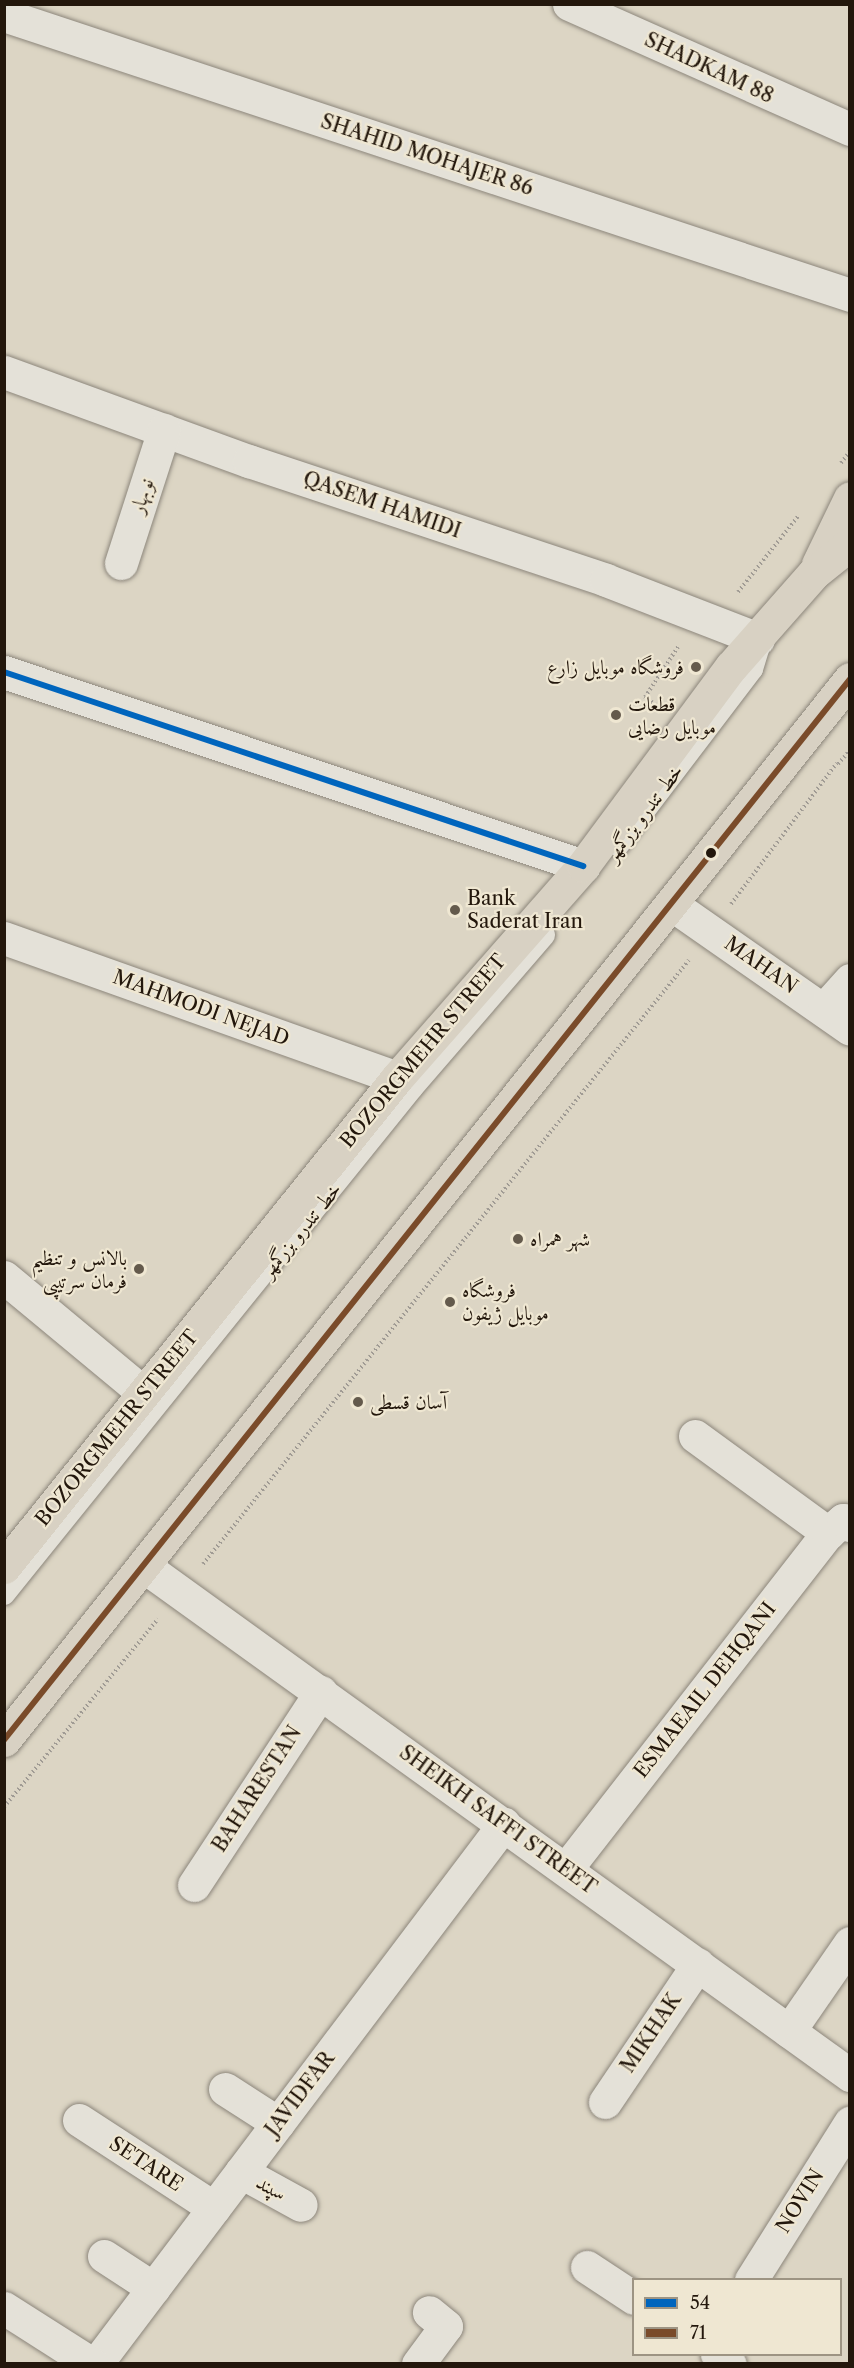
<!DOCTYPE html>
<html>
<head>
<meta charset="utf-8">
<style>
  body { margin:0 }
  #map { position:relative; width:854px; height:2368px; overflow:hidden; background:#dcd5c4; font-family:"Libre Caslon Text",Amiri,serif }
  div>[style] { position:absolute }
  .path>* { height:4px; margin-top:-2px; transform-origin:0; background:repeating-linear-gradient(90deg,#a09b94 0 1.5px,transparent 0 4.5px) }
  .roads { filter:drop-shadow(0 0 2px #8c867b) drop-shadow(0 0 2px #8c867b) }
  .service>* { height:22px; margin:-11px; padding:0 11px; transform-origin:11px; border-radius:11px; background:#e4e1d8 }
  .minor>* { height:33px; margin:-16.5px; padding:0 16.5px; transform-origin:16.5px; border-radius:16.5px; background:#e4e1d8 }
  .tertiary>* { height:33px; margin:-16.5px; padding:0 16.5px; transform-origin:16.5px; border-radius:16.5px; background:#e4e1d8 }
  .primary>* { height:33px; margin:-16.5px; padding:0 16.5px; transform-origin:16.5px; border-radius:16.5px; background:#d8d1c3 }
  .bus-1>* { height:6px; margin:-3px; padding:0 3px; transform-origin:3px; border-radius:3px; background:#0065bd }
  .bus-2>* { height:6px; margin:-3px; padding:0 3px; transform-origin:3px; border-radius:3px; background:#7a4b2a }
  .dots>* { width:16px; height:16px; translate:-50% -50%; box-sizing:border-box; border:3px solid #efe7d2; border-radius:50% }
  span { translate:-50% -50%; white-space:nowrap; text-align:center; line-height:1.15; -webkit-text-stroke:4.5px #efe7d2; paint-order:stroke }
  .street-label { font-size:20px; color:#23170c }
  .poi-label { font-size:20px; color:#23170c }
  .right { translate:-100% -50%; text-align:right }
  .left { translate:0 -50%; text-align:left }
  .frame { position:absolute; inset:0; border:6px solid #23170c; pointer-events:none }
  .legend { position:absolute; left:632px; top:2278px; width:210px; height:78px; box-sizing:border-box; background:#efe7d2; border:2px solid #9d9483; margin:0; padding:8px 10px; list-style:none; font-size:18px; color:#23170c }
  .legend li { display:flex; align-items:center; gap:12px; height:30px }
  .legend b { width:30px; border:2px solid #9d9483 }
</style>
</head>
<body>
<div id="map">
  <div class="path">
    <div style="left:841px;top:463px;width:15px;rotate:-53deg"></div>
    <div style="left:738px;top:592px;width:98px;rotate:-51.6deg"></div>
    <div style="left:656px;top:705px;width:14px;rotate:-144deg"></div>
    <div style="left:645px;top:697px;width:60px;rotate:-56.6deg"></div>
    <div style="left:838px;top:764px;width:18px;rotate:-49deg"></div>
    <div style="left:731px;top:904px;width:176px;rotate:-53.1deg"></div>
    <div style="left:203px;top:1564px;width:775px;rotate:-51.18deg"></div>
    <div style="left:4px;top:1807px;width:243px;rotate:-50.7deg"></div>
  </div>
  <div class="roads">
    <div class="service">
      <div style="left:618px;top:845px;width:221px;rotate:-52.7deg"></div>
      <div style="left:752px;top:669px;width:30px;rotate:-73deg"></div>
      <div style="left:4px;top:1594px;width:650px;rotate:-51.12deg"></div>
      <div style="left:412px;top:1088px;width:202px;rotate:-49.2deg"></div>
    </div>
    <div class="minor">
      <div style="left:569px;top:4px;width:308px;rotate:24deg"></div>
      <div style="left:4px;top:15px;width:891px;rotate:18.31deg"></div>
      <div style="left:4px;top:372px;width:261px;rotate:20deg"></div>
      <div style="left:249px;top:461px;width:376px;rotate:18.4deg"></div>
      <div style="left:606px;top:580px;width:163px;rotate:21.2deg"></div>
      <div style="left:121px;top:563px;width:140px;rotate:-72.1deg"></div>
      <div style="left:4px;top:672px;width:611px;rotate:18.52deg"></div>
      <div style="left:671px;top:904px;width:218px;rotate:34.9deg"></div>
      <div style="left:4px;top:938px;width:417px;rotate:19.6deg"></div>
      <div style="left:824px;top:1009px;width:39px;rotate:-48deg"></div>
      <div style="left:4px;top:1277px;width:183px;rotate:39.7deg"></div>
      <div style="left:695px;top:1436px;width:165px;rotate:36.1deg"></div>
      <div style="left:566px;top:1869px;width:426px;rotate:-52.1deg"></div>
      <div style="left:828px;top:1533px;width:20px;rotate:-41deg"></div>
      <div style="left:843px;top:1520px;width:9px;rotate:36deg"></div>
      <div style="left:194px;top:1885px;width:231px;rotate:-56.7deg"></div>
      <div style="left:789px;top:2031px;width:107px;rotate:-55.3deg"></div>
      <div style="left:225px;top:2089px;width:63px;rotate:32.7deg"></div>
      <div style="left:605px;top:2102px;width:166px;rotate:-56deg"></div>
      <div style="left:79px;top:2120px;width:161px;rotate:33.1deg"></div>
      <div style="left:241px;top:2172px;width:68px;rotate:28.8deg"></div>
      <div style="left:104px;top:2256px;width:59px;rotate:33.1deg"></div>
      <div style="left:587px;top:2267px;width:56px;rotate:33.4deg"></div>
      <div style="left:751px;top:2280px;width:186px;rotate:-57.8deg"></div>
      <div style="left:717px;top:2354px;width:16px;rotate:38deg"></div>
      <div style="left:96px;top:2364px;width:677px;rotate:-52.93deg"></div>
      <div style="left:418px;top:2364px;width:47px;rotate:-53.6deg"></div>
      <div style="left:446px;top:2326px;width:22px;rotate:-141deg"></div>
    </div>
    <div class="tertiary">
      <div style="left:145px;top:1567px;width:869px;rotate:35.78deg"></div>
      <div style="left:4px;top:2308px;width:104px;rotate:32.5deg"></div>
    </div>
    <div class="primary">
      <div style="left:818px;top:564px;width:73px;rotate:-64.1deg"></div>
      <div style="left:4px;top:1567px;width:627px;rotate:-51.21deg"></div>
      <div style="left:397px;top:1078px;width:282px;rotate:-48.7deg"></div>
      <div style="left:583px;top:866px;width:248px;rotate:-53.4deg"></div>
      <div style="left:731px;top:667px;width:125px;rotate:-48.6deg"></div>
      <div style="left:814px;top:573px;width:46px;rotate:-38.9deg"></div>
      <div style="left:4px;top:1740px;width:1357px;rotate:-51.43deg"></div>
    </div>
  </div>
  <div class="bus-1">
    <div style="left:4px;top:672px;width:611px;rotate:18.52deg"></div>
  </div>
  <div class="bus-2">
    <div style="left:4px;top:1740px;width:1357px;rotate:-51.43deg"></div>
  </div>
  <div class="dots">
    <div style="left:696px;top:667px;background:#645a4c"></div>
    <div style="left:616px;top:715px;background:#645a4c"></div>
    <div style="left:711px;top:853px;background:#23170c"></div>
    <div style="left:455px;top:910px;background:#645a4c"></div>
    <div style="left:518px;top:1239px;background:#645a4c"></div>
    <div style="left:139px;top:1269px;background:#645a4c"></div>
    <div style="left:450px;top:1302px;background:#645a4c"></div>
    <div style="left:358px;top:1402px;background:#645a4c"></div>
  </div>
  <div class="street-label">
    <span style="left:709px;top:68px;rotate:25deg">SHADKAM 88</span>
    <span style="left:427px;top:155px;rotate:18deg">SHAHID MOHAJER 86</span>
    <span style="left:142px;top:496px;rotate:-72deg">نوبهار</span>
    <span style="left:382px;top:505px;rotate:19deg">QASEM HAMIDI</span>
    <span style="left:644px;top:813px;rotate:-53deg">خط تندرو بزرگمهر</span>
    <span style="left:761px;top:965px;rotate:35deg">MAHAN</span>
    <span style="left:201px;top:1008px;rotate:20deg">MAHMODI NEJAD</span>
    <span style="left:423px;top:1051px;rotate:-50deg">BOZORGMEHR STREET</span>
    <span style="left:301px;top:1230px;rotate:-51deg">خط تندرو بزرگمهر</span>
    <span style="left:117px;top:1428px;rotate:-51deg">BOZORGMEHR STREET</span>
    <span style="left:705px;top:1690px;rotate:-52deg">ESMAEAIL DEHQANI</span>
    <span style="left:257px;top:1789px;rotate:-57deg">BAHARESTAN</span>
    <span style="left:498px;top:1820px;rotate:36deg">SHEIKH SAFFI STREET</span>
    <span style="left:651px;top:2033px;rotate:-56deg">MIKHAK</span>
    <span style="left:300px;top:2094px;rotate:-53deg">JAVIDFAR</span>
    <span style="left:146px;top:2164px;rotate:33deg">SETARE</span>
    <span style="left:271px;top:2188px;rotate:28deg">سپند</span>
    <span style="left:800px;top:2201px;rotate:-58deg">NOVIN</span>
  </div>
  <div class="poi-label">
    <span class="right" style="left:684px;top:667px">فروشگاه موبایل زارع</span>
    <span class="left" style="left:628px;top:716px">قطعات<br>موبایل رضایی</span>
    <span class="left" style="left:467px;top:910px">Bank<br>Saderat Iran</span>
    <span class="left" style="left:530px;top:1239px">شهر همراه</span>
    <span class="right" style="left:127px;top:1270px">بالانس و تنظیم<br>فرمان سرتیپی</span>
    <span class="left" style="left:462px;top:1302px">فروشگاه<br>موبایل ژیفون</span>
    <span class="left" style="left:370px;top:1402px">آسان قسطی</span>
  </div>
  <div class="frame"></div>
  <ul class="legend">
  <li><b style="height:8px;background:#0065bd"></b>54</li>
  <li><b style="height:8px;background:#7a4b2a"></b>71</li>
  </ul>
</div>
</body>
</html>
